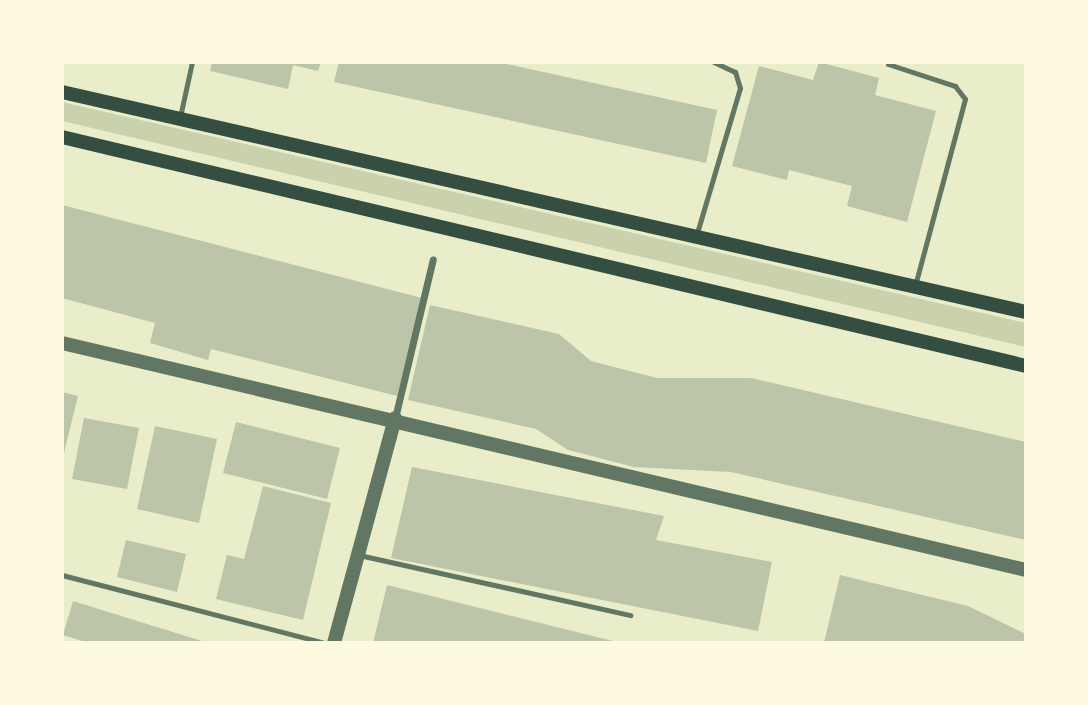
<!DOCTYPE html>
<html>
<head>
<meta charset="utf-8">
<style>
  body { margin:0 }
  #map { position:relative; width:1088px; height:705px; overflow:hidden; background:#e9edc9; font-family:"Varela Round",sans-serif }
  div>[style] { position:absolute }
  .green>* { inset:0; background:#cad2ad }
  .building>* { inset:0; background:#bcc5a7 }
  .service>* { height:5px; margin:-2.5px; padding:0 2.5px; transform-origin:2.5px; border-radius:2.5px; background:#617663 }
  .pedestrian>* { height:7px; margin:-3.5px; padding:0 3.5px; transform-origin:3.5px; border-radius:3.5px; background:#617663 }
  .tertiary>* { height:14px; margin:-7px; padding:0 7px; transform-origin:7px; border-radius:7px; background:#617663 }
  .secondary>* { height:14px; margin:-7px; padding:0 7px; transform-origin:7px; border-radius:7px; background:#344e41 }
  span { translate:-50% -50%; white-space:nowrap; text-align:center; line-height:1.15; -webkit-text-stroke:6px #fefae0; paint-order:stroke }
  .frame { position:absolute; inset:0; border:64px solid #fefae0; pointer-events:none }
</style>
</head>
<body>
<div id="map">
  <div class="green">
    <div style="clip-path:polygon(62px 102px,1026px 323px,1026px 347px,62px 121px)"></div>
  </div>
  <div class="building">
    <div style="clip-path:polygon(212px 62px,321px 62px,318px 71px,293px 65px,288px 89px,210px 71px)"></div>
    <div style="clip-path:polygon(339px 62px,498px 62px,717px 110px,706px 163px,334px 82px)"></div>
    <div style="clip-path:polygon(819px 62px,879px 78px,875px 95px,936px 111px,907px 222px,847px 206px,852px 186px,789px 170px,787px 180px,732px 166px,759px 66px,813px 80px)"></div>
    <div style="clip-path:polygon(62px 205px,422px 298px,397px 396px,211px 349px,208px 360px,150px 343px,155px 323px,62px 298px)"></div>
    <div style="clip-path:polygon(430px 305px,559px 334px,591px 361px,657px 378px,751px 378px,1026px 442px,1026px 540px,731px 472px,634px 467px,568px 450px,536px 429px,408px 400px)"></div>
    <div style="clip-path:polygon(62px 392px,78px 396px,63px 457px,62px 457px)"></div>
    <div style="clip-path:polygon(84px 418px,139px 428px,127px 489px,72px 479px)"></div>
    <div style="clip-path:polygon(236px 422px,340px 448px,327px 499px,223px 473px)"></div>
    <div style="clip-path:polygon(155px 426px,217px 439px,199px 523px,137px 509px)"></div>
    <div style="clip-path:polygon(412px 467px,664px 516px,656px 540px,772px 562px,758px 631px,391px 558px)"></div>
    <div style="clip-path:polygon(263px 486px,331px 503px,303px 620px,216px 599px,227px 555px,244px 559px)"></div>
    <div style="clip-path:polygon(126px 540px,186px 554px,177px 592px,117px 577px)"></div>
    <div style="clip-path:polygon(840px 575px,968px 606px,1026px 634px,1026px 643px,824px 643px)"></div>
    <div style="clip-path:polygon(387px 585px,617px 642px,617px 643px,373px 643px)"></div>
    <div style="clip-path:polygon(73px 601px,205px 642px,205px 643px,89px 643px,63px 635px)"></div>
  </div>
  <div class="service">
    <div style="left:888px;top:64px;width:71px;rotate:18.2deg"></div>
    <div style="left:955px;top:86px;width:16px;rotate:52deg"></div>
    <div style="left:965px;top:99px;width:193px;rotate:105deg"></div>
    <div style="left:180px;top:117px;width:56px;rotate:-77.7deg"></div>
    <div style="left:697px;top:233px;width:151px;rotate:-73.5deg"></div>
    <div style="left:740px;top:88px;width:17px;rotate:-107deg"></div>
    <div style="left:735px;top:72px;width:23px;rotate:-155deg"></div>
    <div style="left:359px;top:555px;width:278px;rotate:12.5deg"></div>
    <div style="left:62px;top:575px;width:272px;rotate:14.5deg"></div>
  </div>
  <div class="pedestrian">
    <div style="left:395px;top:418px;width:163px;rotate:-76.6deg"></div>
  </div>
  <div class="tertiary">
    <div style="left:62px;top:343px;width:990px;rotate:13.25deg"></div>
    <div style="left:334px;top:643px;width:233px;rotate:-74.8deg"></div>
  </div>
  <div class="secondary">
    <div style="left:62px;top:92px;width:989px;rotate:12.86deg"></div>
    <div style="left:62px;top:137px;width:991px;rotate:13.36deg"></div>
  </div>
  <div class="frame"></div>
</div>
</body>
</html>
